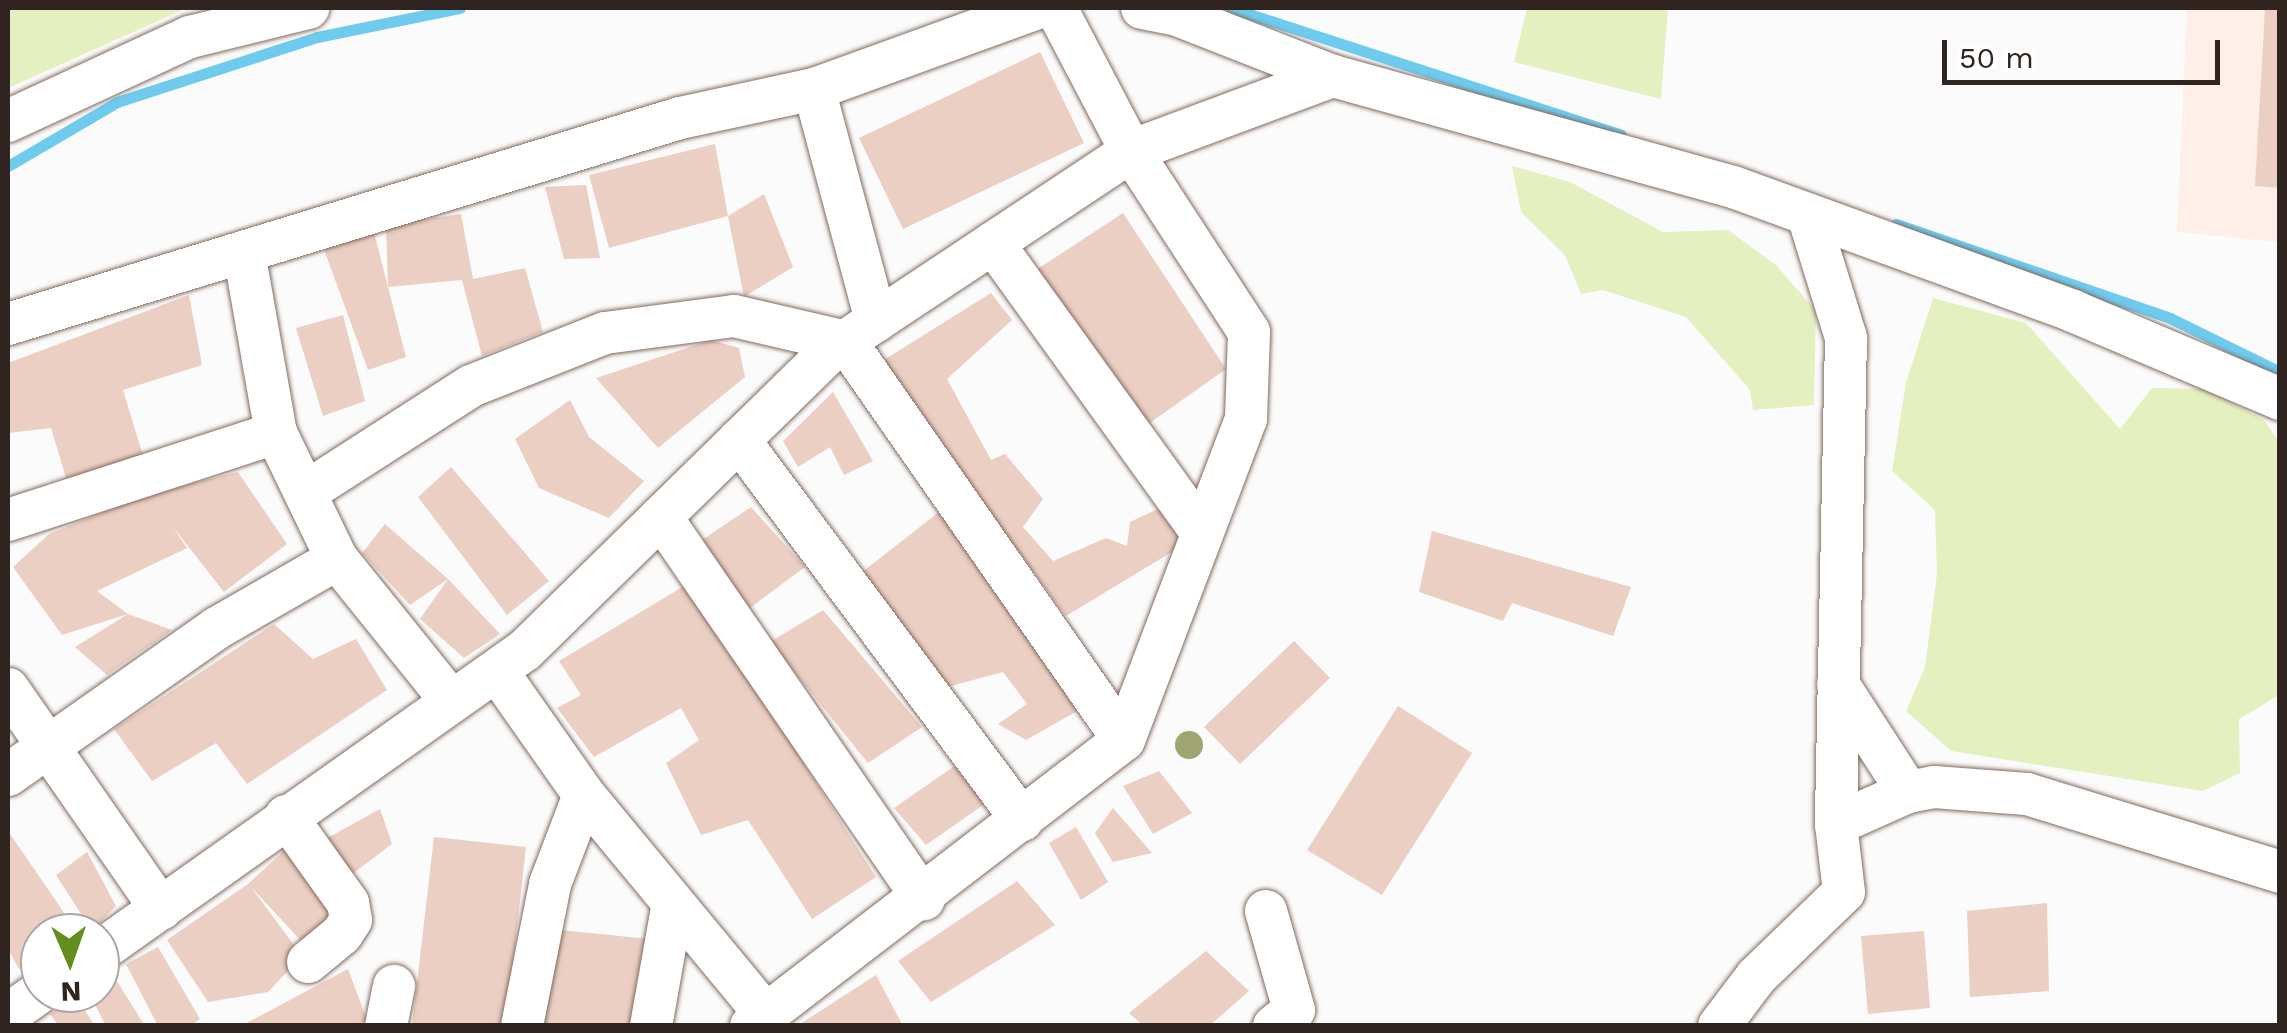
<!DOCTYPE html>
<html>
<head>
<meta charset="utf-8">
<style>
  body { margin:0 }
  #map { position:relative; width:2287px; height:1033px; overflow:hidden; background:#fbfbfb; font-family:"Work Sans",sans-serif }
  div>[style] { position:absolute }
  .built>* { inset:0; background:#feefe8 }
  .green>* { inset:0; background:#e5f0c0 }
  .stream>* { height:11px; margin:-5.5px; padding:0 5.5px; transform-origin:5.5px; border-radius:5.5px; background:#6ecbee }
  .building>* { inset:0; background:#ebcfc2 }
  .roads { filter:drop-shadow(0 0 2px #836a5f) drop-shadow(0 0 2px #836a5f) }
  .minor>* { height:42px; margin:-21px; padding:0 21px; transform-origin:21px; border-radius:21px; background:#fff }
  .trees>* { width:28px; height:28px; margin:-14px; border-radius:50%; background:#9ea472 }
  span { translate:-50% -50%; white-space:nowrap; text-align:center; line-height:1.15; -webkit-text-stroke:9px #fff; paint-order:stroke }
  .frame { position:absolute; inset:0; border:10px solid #2f241f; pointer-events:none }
  .north { position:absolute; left:20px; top:913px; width:100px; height:100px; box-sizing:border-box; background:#fff; border:2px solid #aca7a5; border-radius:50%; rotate:178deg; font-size:28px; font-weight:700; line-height:40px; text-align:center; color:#2f241f }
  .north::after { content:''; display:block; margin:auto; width:35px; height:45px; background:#638e1e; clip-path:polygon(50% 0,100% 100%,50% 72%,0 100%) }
  .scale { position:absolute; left:1942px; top:40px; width:278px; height:45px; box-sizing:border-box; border:5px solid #2f241f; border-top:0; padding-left:12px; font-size:30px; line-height:35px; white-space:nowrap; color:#2f241f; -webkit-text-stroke:8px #fff; paint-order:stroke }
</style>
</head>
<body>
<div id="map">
  <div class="built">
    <div style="clip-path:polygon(2187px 8px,2279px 8px,2279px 242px,2177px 232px)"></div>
  </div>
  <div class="green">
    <div style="clip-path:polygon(8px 8px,187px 8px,8px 88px)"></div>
    <div style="clip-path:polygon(1527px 8px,1668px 8px,1661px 99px,1514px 62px)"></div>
    <div style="clip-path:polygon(1512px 166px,1570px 182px,1663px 232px,1728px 230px,1776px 265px,1816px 311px,1814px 405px,1753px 410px,1750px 390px,1686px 317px,1603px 290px,1581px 294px,1565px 255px,1521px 212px)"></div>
    <div style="clip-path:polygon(1933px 298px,2026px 323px,2120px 429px,2152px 388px,2205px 389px,2264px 420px,2279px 442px,2279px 695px,2239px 719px,2240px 773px,2203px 791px,1951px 751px,1906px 711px,1925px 667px,1937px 574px,1935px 510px,1892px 471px,1906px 383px)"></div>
  </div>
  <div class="stream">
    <div style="left:1231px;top:8px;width:410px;rotate:18deg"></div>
    <div style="left:8px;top:166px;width:126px;rotate:-30.4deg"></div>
    <div style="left:117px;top:102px;width:210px;rotate:-18deg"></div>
    <div style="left:317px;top:37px;width:146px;rotate:-11.5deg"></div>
    <div style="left:1896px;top:224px;width:290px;rotate:18.9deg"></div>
    <div style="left:2170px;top:318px;width:123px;rotate:26.1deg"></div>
  </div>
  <div class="building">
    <div style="clip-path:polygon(2265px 8px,2280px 8px,2280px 188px,2255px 186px)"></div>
    <div style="clip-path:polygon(1040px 52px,1084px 143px,903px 229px,859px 138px)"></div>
    <div style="clip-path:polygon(715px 144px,728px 216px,609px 248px,589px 175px)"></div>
    <div style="clip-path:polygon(586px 185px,600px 258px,564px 259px,545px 187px)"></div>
    <div style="clip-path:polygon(764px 194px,793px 267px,744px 297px,728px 216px)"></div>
    <div style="clip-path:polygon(1123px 213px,1226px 369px,1140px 430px,1030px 274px)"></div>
    <div style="clip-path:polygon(461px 214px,473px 279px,525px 268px,543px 332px,482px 356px,462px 280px,388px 287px,406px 357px,368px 370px,322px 244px,373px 228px,388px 287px,386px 225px)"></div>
    <div style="clip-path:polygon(991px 293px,1012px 320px,947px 379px,991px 460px,1005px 454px,1043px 499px,1023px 527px,1053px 561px,1106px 538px,1127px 546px,1130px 522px,1162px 507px,1185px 544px,1066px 616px,879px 363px)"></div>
    <div style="clip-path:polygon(189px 295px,202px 365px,123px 390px,145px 462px,68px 485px,51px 428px,8px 433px,8px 363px)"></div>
    <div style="clip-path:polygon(343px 315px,365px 401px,323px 416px,296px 328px)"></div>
    <div style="clip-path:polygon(711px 340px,739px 348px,745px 377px,658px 448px,596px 378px)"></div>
    <div style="clip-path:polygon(833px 392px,873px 461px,844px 475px,830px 447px,798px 467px,783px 441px)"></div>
    <div style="clip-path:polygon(570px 400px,589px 437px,644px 481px,609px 518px,539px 488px,515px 439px)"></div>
    <div style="clip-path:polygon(451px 467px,549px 581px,507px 615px,418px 497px)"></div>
    <div style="clip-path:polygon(238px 472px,287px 544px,224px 592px,173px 527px,187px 548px,97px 591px,128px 614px,62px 635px,13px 567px,49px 534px,148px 494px)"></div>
    <div style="clip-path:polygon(751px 507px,805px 567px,750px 608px,699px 542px)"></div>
    <div style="clip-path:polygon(939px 512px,1081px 709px,1026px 740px,998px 724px,1027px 704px,1003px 672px,936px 690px,852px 580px)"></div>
    <div style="clip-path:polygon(385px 524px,448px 579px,410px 605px,362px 553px)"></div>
    <div style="clip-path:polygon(1432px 531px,1631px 587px,1613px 636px,1512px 603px,1503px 621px,1419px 592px)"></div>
    <div style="clip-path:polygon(448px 579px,500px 634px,464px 658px,420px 619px)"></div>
    <div style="clip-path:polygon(689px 583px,876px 877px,812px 919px,748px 820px,701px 835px,666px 763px,699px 740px,681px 708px,594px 757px,557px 708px,581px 695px,559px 661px)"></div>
    <div style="clip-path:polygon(823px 610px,922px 727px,868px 763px,770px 642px)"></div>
    <div style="clip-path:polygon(128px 614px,172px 630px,107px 675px,75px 647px)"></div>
    <div style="clip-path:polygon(274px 624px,313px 659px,356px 639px,387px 690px,247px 784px,216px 743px,152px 781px,114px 729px)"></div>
    <div style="clip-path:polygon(1294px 641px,1330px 678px,1240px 764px,1204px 727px)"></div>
    <div style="clip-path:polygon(1398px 706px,1472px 753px,1382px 895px,1307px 850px)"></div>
    <div style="clip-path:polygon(956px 765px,986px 803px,926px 845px,894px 808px)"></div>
    <div style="clip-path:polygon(1159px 771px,1192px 813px,1153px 834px,1123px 786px)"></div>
    <div style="clip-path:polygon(1113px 808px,1152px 853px,1113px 862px,1095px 833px)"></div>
    <div style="clip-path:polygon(380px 809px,392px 844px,339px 884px,311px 847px)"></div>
    <div style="clip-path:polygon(1076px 827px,1108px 882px,1081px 900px,1049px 843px)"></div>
    <div style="clip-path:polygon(8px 831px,78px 933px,40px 933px,40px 957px,19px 969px,8px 949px)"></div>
    <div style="clip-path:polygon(434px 837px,526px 847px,506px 1026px,412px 1026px)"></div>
    <div style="clip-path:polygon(291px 844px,337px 914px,306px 946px,251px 887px,302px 956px,268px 992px,208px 1002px,167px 940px,248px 884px)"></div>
    <div style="clip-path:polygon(87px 852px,116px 906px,92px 931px,56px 875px)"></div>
    <div style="clip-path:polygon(1017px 881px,1055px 925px,931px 1002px,898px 961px)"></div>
    <div style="clip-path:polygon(2047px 903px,2049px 991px,1970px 997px,1967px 911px)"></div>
    <div style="clip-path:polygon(551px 929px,649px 939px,635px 1026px,538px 1026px)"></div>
    <div style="clip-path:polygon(1924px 931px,1930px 1008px,1868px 1014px,1861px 936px)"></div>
    <div style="clip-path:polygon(158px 947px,200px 1019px,190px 1026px,158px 1026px,126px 964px)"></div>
    <div style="clip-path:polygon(1206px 951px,1249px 991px,1209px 1026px,1144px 1026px,1129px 1013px)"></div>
    <div style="clip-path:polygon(348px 969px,367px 1020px,355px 1026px,241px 1026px)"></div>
    <div style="clip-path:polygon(876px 975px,903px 1026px,797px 1026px)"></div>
    <div style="clip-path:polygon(115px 978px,145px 1026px,106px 1026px,89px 993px,100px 993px,100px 980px)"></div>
    <div style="clip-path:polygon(76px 997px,95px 1026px,59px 1026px,50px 1014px)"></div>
  </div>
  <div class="roads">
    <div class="minor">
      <div style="left:1142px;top:8px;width:36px;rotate:11deg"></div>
      <div style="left:1177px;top:15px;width:168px;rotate:21.4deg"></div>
      <div style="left:814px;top:89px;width:240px;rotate:75deg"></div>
      <div style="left:8px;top:121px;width:200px;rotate:-24.8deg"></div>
      <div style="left:190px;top:37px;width:122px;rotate:-13.8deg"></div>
      <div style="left:1808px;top:215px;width:129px;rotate:72.8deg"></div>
      <div style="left:1846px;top:338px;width:486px;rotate:91.2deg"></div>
      <div style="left:993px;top:243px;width:354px;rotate:54.2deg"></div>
      <div style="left:244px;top:252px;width:184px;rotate:80deg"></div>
      <div style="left:8px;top:324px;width:703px;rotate:-17.04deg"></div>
      <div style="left:680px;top:118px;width:137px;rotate:-12.2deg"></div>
      <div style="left:814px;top:89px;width:238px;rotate:-19.9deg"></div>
      <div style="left:739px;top:440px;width:474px;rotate:53.3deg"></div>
      <div style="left:306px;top:492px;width:196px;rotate:-32.7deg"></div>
      <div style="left:471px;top:386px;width:144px;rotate:-21.6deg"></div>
      <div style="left:605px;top:333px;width:130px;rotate:-7.5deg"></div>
      <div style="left:734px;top:316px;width:115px;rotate:13.1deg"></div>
      <div style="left:846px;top:342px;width:485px;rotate:55.1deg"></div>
      <div style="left:661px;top:517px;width:464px;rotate:55.5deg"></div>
      <div style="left:8px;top:520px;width:282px;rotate:-18deg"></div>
      <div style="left:276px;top:433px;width:140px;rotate:64.2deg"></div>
      <div style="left:337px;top:559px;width:182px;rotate:51.2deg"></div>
      <div style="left:497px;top:671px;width:151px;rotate:54.9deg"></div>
      <div style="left:584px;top:795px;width:284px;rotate:50.4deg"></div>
      <div style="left:1838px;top:684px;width:129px;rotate:57.1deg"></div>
      <div style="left:8px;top:689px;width:268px;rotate:55.2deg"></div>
      <div style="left:8px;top:775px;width:256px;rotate:-35.1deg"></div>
      <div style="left:217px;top:628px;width:138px;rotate:-29.9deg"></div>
      <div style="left:286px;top:816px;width:107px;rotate:54.5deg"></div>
      <div style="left:348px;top:903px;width:17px;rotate:80deg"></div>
      <div style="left:351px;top:920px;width:17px;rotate:123deg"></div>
      <div style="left:342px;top:934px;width:44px;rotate:140.5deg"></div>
      <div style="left:1266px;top:911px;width:103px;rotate:74.2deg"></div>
      <div style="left:1294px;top:1010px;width:26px;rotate:141deg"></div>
      <div style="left:100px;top:951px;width:521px;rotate:-35.31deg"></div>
      <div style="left:525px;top:650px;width:426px;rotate:-44.4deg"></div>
      <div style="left:829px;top:352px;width:363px;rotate:-33.6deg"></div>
      <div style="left:1131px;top:151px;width:215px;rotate:-20.4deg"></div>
      <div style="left:1333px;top:76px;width:415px;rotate:15.5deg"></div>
      <div style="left:1733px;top:187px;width:362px;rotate:20deg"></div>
      <div style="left:2073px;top:311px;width:225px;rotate:23deg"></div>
      <div style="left:8px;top:1015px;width:39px;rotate:-36deg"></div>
      <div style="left:386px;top:1026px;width:41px;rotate:-78.7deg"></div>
      <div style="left:522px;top:1026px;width:145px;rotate:-78.8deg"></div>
      <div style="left:550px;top:884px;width:95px;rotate:-69.1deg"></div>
      <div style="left:651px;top:1026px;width:125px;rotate:-79.9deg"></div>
      <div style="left:751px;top:1026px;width:470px;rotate:-37.5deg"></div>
      <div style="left:1124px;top:740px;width:343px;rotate:-69.2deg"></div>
      <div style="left:1246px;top:419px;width:87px;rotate:-88deg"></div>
      <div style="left:1249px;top:332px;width:216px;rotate:-123.1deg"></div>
      <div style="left:1131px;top:151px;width:161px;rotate:-117.7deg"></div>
      <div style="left:1719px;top:1026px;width:61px;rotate:-52.9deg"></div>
      <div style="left:1756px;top:977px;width:122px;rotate:-44deg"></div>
      <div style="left:1844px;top:892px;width:68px;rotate:-96.7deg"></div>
      <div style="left:1836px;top:824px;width:79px;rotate:-24deg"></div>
      <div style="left:1908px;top:792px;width:26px;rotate:-11deg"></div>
      <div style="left:1934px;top:787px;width:93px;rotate:4.3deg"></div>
      <div style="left:2027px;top:794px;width:265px;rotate:17.1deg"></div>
    </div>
  </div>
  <div class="trees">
    <div style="left:1189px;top:745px"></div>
  </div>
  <div class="frame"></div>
  <div class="north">N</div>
  <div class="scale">50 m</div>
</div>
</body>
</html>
